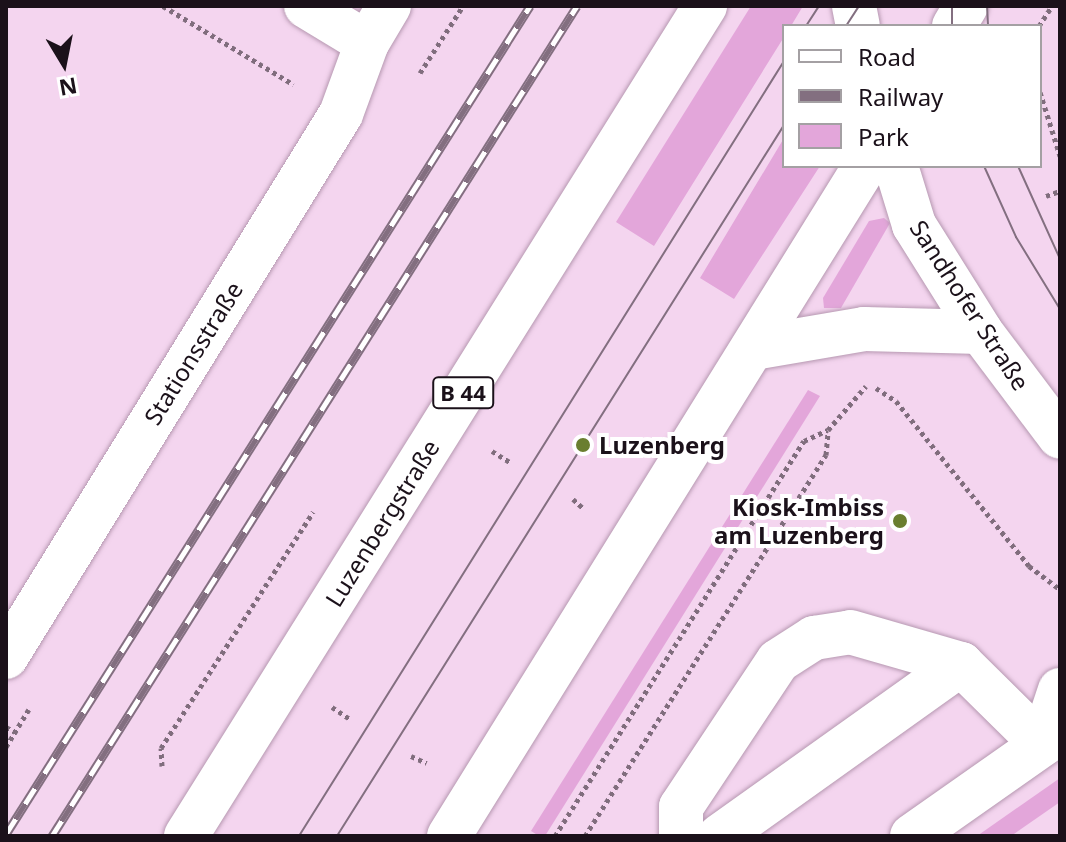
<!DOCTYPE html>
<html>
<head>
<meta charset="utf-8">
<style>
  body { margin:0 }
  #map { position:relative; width:1066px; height:842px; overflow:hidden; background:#f4d5ef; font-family:"Noto Sans",sans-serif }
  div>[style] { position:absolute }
  .green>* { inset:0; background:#e3a6da }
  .path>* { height:5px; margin-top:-2.5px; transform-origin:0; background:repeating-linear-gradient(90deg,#806d7d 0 4px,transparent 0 8px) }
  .roads { filter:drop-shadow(0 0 2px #b698b1) drop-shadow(0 0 2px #b698b1) }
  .minor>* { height:44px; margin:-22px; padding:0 22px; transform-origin:22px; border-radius:22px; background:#fff }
  .major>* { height:44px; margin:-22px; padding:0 22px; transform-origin:22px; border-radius:22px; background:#fff }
  .tram>* { height:2px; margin:-1px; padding:0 1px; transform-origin:1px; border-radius:1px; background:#836f80 }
  .rail>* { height:9px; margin-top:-4.5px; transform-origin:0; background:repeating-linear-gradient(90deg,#fff 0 18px,#836f80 0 36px); box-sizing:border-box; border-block:2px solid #836f80 }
  .dots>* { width:22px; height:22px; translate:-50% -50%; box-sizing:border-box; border:4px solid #fff; border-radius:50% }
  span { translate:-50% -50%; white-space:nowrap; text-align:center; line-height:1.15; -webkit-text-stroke:8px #fff; paint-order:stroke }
  .shield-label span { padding:2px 6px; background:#fff; border:2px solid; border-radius:6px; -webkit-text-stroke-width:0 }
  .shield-label { font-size:22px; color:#1b111a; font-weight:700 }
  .street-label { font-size:24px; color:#1b111a }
  .poi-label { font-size:24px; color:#1b111a; font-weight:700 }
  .left { translate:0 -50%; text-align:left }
  .right { translate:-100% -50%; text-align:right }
  .frame { position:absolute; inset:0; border:8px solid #1b111a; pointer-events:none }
  .legend { position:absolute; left:782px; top:24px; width:260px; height:144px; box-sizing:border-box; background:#fff; border:2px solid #a4a0a3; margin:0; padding:10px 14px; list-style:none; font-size:24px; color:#1b111a }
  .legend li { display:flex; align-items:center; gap:16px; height:40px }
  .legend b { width:40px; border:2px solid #a4a0a3 }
  .north { position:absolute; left:24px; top:24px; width:80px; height:80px; -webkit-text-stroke:6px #fff; paint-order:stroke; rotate:170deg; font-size:22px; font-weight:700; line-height:32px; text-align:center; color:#1b111a }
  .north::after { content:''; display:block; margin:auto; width:28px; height:36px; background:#1b111a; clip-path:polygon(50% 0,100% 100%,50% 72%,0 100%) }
</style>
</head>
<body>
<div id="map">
  <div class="green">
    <div style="clip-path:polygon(751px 6px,803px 6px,791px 26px,784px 26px,784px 37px,654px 246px,616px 222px)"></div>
    <div style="clip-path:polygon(784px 138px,784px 166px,820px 166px,734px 299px,700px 278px)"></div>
    <div style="clip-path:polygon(884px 218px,890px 223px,841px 308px,824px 308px,823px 298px,869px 221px)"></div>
    <div style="clip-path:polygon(808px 390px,820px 396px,545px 836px,539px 836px,531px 831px)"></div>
    <div style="clip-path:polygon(1060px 778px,1060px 802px,1011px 836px,977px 836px)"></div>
  </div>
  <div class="path">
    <div style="left:163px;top:6px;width:152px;rotate:31deg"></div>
    <div style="left:1039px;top:26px;width:24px;rotate:-57deg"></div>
    <div style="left:420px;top:73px;width:80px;rotate:-57.3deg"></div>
    <div style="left:1040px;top:92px;width:67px;rotate:72.6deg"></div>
    <div style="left:1046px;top:196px;width:15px;rotate:-20deg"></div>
    <div style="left:876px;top:388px;width:24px;rotate:33deg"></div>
    <div style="left:896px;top:401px;width:212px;rotate:51.1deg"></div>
    <div style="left:1029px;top:566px;width:39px;rotate:37deg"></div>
    <div style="left:492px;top:451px;width:22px;rotate:32deg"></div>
    <div style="left:573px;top:499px;width:15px;rotate:42deg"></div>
    <div style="left:332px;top:707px;width:22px;rotate:34deg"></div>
    <div style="left:6px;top:727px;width:10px;rotate:29deg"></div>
    <div style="left:6px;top:747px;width:44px;rotate:-58.8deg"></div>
    <div style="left:411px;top:756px;width:17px;rotate:24deg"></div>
    <div style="left:162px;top:766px;width:18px;rotate:-93deg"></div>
    <div style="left:161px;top:748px;width:281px;rotate:-57.2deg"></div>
    <div style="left:555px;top:836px;width:467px;rotate:-57.8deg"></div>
    <div style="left:804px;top:441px;width:26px;rotate:-25deg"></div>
    <div style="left:828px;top:430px;width:58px;rotate:-49.2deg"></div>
    <div style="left:585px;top:836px;width:451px;rotate:-57.7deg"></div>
    <div style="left:826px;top:455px;width:24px;rotate:-85deg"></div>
  </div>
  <div class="roads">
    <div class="minor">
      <div style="left:306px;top:6px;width:71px;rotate:31.2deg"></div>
      <div style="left:854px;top:6px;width:20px;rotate:79deg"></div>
      <div style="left:896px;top:166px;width:62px;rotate:73deg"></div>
      <div style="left:914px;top:225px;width:126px;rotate:57.9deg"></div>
      <div style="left:981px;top:332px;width:131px;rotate:53deg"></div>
      <div style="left:753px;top:348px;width:113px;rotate:-9.7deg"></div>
      <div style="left:864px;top:329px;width:117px;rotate:1.5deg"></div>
      <div style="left:6px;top:657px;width:638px;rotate:-58.33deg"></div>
      <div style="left:341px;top:114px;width:76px;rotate:-69.9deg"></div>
      <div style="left:367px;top:43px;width:43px;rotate:-59.3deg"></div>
      <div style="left:1042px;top:744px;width:57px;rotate:-71.6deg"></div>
      <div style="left:681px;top:836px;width:29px;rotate:-90deg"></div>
      <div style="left:681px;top:807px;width:175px;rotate:-56.4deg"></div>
      <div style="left:778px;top:661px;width:43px;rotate:-32.6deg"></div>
      <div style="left:814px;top:638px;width:36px;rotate:-9deg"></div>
      <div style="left:850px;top:632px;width:116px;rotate:16.1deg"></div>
      <div style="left:961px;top:664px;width:114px;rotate:44.6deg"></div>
      <div style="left:720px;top:836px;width:296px;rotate:-35.5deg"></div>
      <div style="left:912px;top:836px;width:181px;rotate:-35.1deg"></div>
    </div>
    <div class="major">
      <div style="left:954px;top:26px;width:23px;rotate:-59deg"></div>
      <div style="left:186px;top:836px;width:979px;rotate:-57.98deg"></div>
      <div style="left:449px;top:836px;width:789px;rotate:-58.16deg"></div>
    </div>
  </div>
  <div class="tram">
    <div style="left:987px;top:6px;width:20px;rotate:87deg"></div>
    <div style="left:806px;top:26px;width:24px;rotate:-57deg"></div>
    <div style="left:846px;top:26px;width:24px;rotate:-57deg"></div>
    <div style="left:952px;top:26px;width:20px;rotate:-90deg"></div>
    <div style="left:984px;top:166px;width:78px;rotate:65.7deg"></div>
    <div style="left:1016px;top:237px;width:84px;rotate:58.6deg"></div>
    <div style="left:1018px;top:166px;width:102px;rotate:65.7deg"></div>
    <div style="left:299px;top:836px;width:914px;rotate:-57.96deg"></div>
    <div style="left:337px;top:836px;width:840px;rotate:-57.84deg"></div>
  </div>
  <div class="rail">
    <div style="left:6px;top:834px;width:980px;rotate:-57.67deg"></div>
    <div style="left:52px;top:836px;width:982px;rotate:-57.69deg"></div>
  </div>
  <div class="dots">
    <div style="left:583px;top:445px;background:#6a7e2f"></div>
    <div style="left:900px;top:521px;background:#6a7e2f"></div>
  </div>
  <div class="shield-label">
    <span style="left:463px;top:393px">B 44</span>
  </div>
  <div class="street-label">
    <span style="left:970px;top:305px;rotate:57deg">Sandhofer Straße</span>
    <span style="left:193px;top:353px;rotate:-58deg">Stationsstraße</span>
    <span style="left:382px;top:523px;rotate:-58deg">Luzenbergstraße</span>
  </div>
  <div class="poi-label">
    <span class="left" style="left:599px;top:445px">Luzenberg</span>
    <span class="right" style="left:884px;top:521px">Kiosk-Imbiss<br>am Luzenberg</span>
  </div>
  <div class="frame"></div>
  <ul class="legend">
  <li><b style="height:10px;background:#fff"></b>Road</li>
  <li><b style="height:10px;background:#836f80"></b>Railway</li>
  <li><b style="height:22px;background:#e3a6da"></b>Park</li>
  </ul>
  <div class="north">N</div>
</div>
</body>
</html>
